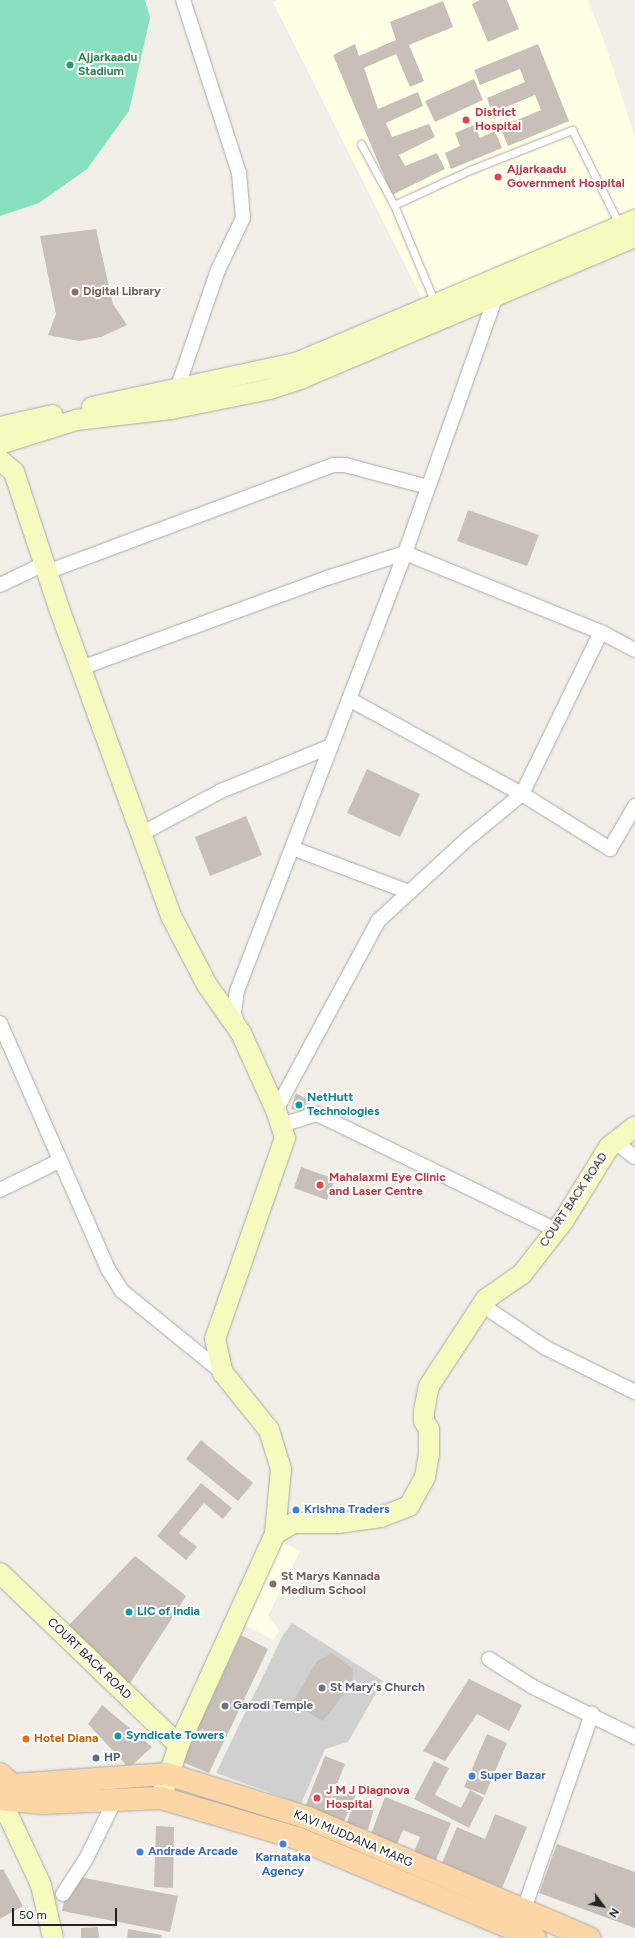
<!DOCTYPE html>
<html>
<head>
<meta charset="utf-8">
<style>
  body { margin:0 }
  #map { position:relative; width:635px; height:1938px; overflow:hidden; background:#f2efe9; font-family:Figtree,sans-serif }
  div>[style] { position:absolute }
  .education>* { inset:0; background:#ffffe5 }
  .religious>* { inset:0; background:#d0d0d0 }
  .pitch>* { inset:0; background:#88e0be }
  .building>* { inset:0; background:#c7bfb8 }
  .roads { filter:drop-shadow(0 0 1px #a9a9a9) drop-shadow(0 0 1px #a9a9a9) }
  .lane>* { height:7px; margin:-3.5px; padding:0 3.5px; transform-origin:3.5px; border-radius:3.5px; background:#fff }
  .street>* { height:14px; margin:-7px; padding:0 7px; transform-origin:7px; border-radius:7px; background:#fff }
  .secondary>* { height:20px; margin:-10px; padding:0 10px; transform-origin:10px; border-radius:10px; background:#f7fabf }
  .primary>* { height:22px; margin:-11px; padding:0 11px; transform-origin:11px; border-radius:11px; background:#fcd6a4 }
  .dots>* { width:11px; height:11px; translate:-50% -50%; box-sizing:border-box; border:2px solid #fff; border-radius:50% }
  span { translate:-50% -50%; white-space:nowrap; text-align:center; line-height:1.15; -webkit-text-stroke:4px #fff; paint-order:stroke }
  .leisure-label { font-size:12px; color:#27864d; font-weight:700 }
  .left { translate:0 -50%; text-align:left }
  .health-label { font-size:12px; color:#be3a42; font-weight:700 }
  .education-label { font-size:12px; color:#785e54; font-weight:700 }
  .culture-label { font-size:12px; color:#0d838f; font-weight:700 }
  .street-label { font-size:12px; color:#222 }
  .shop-label { font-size:12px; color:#366cbe; font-weight:700 }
  .worship-label { font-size:12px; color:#5b616d; font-weight:700 }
  .food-label { font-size:12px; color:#c56008; font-weight:700 }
  .service-label { font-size:12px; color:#4e5e75; font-weight:700 }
  .north { position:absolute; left:583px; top:1886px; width:40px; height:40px; -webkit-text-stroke:3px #fff; paint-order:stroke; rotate:122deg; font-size:11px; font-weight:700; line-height:16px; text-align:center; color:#222 }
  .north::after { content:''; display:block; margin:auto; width:14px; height:18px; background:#222; clip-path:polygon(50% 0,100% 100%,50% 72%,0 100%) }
  .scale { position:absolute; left:12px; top:1908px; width:105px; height:18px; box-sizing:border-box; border:2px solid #222; border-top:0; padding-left:5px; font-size:12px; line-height:14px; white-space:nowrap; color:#222; -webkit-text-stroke:3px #fff; paint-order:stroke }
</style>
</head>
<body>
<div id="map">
  <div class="education">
    <div style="clip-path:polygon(278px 0,588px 0,606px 47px,635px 138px,635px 216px,423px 301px,273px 2px)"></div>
    <div style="clip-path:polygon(282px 1542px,300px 1551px,268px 1616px,279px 1631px,273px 1640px,245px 1625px)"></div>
  </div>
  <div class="religious">
    <div style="clip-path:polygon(292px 1623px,383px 1681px,348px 1742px,325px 1749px,301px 1804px,216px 1773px,283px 1635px)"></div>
  </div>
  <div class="pitch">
    <div style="clip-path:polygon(0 0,145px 0,150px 18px,129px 111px,87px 169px,39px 203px,0 216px)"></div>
  </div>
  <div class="building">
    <div style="clip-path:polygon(480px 0,507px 0,519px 29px,488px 42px,472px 4px)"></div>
    <div style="clip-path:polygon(443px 1px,453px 27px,409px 45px,424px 81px,410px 87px,396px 54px,364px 68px,378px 109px,418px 92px,423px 106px,386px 123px,392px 137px,429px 124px,435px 137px,399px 155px,405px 166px,437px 153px,445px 169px,392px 195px,333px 55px,355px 44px,359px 56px,396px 40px,390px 22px)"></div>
    <div style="clip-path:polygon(538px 44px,569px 121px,508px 146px,500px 127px,541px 110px,535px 95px,492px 113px,487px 98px,525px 82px,520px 69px,480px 85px,474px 70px)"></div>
    <div style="clip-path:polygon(474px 79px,483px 100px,435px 122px,425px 101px)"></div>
    <div style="clip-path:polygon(474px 125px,480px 138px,495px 131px,502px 148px,451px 169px,445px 153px,460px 146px,455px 133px)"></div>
    <div style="clip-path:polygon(96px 229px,113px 304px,127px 325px,101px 337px,79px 341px,48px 335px,56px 314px,40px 236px)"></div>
    <div style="clip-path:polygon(468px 510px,539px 535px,527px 566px,457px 541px)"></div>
    <div style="clip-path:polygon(367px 769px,420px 794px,400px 837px,347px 813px)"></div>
    <div style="clip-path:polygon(246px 816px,262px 855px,210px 876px,195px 837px)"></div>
    <div style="clip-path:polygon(296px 1093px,308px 1100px,303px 1112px,291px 1109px)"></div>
    <div style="clip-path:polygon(301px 1167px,335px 1179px,327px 1200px,294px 1188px)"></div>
    <div style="clip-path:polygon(201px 1440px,253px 1483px,238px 1501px,186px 1459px)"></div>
    <div style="clip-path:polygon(201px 1483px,232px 1508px,223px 1519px,204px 1503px,179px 1533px,197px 1547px,186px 1560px,157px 1536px)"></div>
    <div style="clip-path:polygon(135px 1556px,186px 1596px,127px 1688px,67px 1627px)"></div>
    <div style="clip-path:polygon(241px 1635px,268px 1649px,209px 1773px,182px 1762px)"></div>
    <div style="clip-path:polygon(332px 1653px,353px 1669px,352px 1684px,323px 1721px,292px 1703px,317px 1661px)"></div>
    <div style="clip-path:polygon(469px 1679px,522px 1705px,509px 1731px,477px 1714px,445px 1761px,423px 1751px)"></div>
    <div style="clip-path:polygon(102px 1705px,152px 1747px,129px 1768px,88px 1724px)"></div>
    <div style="clip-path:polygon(487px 1734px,507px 1743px,485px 1795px,464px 1787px)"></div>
    <div style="clip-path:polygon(325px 1756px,345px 1764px,327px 1809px,338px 1787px,356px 1795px,343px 1823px,305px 1807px)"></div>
    <div style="clip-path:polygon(434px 1761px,449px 1768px,435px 1795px,461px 1808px,470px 1790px,484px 1798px,469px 1828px,414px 1799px)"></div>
    <div style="clip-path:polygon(385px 1797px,451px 1823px,436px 1860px,414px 1852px,420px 1837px,403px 1830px,397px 1844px,371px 1834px)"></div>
    <div style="clip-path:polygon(353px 1802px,374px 1808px,368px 1830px,347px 1823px)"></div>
    <div style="clip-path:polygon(495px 1814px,527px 1827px,502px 1888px,442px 1863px,457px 1827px,485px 1839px)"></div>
    <div style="clip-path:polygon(156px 1826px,174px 1827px,173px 1888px,154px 1887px)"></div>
    <div style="clip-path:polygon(557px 1844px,635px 1872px,635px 1928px,539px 1893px)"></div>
    <div style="clip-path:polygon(3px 1869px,23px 1906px,0 1919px,0 1870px)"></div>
    <div style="clip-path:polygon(69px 1875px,178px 1896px,170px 1932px,62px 1911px)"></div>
    <div style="clip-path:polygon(98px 1927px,99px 1938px,81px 1938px,81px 1928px)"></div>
    <div style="clip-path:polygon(128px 1929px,162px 1935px,161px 1938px,127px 1938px)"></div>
  </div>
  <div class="roads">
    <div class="lane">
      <div style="left:361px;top:144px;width:69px;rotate:61.6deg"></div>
      <div style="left:435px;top:303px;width:106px;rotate:-112.7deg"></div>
      <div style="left:394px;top:205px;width:84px;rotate:-24.7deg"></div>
      <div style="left:470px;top:170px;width:110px;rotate:-21.4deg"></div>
      <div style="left:572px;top:130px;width:107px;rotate:63.4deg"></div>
    </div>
    <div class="street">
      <div style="left:177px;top:389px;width:126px;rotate:-71deg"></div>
      <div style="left:218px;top:270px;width:58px;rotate:-64.3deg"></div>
      <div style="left:243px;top:218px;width:45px;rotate:-95.1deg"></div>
      <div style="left:239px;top:173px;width:182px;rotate:-107.9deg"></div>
      <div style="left:47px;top:572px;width:305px;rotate:-20.5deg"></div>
      <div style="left:333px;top:465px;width:12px"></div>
      <div style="left:345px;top:465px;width:86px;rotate:14.8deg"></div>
      <div style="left:0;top:585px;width:49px;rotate:-25.5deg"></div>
      <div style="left:81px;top:668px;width:262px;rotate:-20.1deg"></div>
      <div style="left:327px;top:578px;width:82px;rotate:-17.8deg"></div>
      <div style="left:405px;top:553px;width:211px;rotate:22deg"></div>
      <div style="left:601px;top:632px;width:38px;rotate:28deg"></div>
      <div style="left:349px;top:699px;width:197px;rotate:28.8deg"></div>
      <div style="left:522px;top:794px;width:104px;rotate:32deg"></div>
      <div style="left:610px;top:849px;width:50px;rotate:-59.8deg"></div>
      <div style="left:141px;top:834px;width:91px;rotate:-28.3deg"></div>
      <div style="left:221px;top:791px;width:119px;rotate:-22.2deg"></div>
      <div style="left:292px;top:848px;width:125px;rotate:20.6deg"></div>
      <div style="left:0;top:1023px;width:269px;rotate:66.3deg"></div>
      <div style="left:108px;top:1269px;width:26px;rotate:58deg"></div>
      <div style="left:122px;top:1291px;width:130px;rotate:39.1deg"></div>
      <div style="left:238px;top:1025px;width:12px;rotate:-110deg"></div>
      <div style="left:234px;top:1014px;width:23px;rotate:-83deg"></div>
      <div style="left:237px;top:991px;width:469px;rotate:-69deg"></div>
      <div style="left:405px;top:553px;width:273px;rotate:-70.5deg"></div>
      <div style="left:496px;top:296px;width:5px;rotate:-101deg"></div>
      <div style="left:276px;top:1110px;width:215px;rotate:-61.6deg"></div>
      <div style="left:378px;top:921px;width:120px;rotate:-42.6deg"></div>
      <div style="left:466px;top:840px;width:72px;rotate:-39.4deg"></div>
      <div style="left:522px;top:794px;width:180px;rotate:-64deg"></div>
      <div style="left:281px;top:1125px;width:38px;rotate:-17deg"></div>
      <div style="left:317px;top:1114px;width:266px;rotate:25.9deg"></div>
      <div style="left:615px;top:1142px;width:25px;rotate:37deg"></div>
      <div style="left:0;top:1190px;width:66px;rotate:-26.2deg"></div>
      <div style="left:482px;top:1305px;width:77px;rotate:33.9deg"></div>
      <div style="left:546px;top:1348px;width:99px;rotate:26.3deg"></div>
      <div style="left:489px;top:1659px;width:52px;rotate:32.5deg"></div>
      <div style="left:533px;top:1687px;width:114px;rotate:26.1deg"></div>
      <div style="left:63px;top:1894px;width:42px;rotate:-56.7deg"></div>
      <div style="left:86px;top:1859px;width:66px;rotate:-63.8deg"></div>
      <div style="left:523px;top:1912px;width:210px;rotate:-70.8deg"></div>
    </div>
    <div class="secondary">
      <div style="left:92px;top:407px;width:209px;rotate:-12.2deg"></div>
      <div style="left:296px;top:363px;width:368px;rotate:-22.9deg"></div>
      <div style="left:0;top:427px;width:54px;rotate:-12.8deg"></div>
      <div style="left:0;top:444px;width:80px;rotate:-17.5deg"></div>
      <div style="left:76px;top:420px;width:96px;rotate:-6.6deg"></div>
      <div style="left:171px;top:409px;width:101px;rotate:-11.4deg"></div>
      <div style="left:270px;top:389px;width:32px;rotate:-18deg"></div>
      <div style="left:300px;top:379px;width:364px;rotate:-23deg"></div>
      <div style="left:0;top:460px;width:18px;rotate:41deg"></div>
      <div style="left:14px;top:472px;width:143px;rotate:71.7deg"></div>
      <div style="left:59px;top:608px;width:328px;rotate:70deg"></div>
      <div style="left:171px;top:916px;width:78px;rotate:62.4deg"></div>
      <div style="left:207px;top:985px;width:59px;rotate:54.7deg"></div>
      <div style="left:241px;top:1033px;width:85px;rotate:65.6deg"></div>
      <div style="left:276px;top:1110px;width:29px;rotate:72deg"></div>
      <div style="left:285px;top:1138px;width:213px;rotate:109.2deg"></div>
      <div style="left:215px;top:1339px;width:35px;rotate:77deg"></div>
      <div style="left:223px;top:1373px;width:73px;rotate:51.1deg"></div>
      <div style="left:269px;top:1430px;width:41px;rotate:72.9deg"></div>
      <div style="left:281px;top:1469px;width:65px;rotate:95.3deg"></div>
      <div style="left:275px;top:1534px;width:232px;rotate:114.5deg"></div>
      <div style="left:179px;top:1745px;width:56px;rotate:108.8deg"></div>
      <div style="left:275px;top:1534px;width:21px;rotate:-31deg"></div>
      <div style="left:293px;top:1523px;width:45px"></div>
      <div style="left:338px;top:1523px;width:43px;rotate:-7.9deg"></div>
      <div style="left:381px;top:1517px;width:30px;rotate:-21deg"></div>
      <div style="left:409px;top:1506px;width:33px;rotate:-61deg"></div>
      <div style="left:425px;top:1477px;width:22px;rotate:-80deg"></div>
      <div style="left:429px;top:1455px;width:26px;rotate:-90deg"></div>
      <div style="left:429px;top:1429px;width:9px;rotate:-122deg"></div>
      <div style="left:424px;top:1421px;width:10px;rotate:-90deg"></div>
      <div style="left:424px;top:1411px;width:25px;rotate:-79deg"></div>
      <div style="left:429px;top:1386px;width:104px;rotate:-56.8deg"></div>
      <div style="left:486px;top:1299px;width:44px;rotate:-34.8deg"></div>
      <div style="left:522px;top:1274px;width:68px;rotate:-52.1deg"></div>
      <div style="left:564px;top:1220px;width:86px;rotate:-58.3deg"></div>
      <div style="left:609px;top:1147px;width:33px;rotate:-38deg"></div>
      <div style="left:0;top:1573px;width:248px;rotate:43.9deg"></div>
      <div style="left:10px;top:1787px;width:16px;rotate:125deg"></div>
      <div style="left:1px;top:1800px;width:94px;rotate:64.8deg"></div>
      <div style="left:41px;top:1885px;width:54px;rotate:77.2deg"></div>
    </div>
    <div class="primary">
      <div style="left:0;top:1774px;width:16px;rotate:43deg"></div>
      <div style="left:12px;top:1785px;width:155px;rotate:-4.1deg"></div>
      <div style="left:167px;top:1774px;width:148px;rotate:17.3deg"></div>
      <div style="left:308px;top:1818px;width:306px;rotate:23.1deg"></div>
      <div style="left:0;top:1799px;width:43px;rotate:5.3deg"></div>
      <div style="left:43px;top:1803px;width:118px;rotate:-2.4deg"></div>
      <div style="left:161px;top:1798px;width:142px;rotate:16.4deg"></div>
      <div style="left:297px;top:1838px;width:258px;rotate:22.8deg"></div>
    </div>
  </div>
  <div class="dots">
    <div style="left:70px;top:65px;background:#2e9e5b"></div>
    <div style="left:466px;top:120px;background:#e0444e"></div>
    <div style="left:498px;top:177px;background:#e0444e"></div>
    <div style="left:75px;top:292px;background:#8d6e63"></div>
    <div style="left:299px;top:1105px;background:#0f9aa8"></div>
    <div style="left:320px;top:1185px;background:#e0444e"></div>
    <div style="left:296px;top:1510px;background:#3f7fe0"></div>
    <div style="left:273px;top:1584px;background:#8d6e63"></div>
    <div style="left:129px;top:1612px;background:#0f9aa8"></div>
    <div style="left:322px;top:1688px;background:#6b7280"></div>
    <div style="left:225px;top:1706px;background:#6b7280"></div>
    <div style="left:118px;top:1736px;background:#0f9aa8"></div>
    <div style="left:26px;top:1739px;background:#e8710a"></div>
    <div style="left:96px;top:1758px;background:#5c6f8a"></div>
    <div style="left:472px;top:1776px;background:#3f7fe0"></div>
    <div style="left:317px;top:1798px;background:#e0444e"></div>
    <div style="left:283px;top:1844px;background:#3f7fe0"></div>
    <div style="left:140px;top:1852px;background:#3f7fe0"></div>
  </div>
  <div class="leisure-label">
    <span class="left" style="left:78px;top:65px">Ajjarkaadu<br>Stadium</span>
  </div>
  <div class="health-label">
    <span class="left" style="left:475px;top:120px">District<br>Hospital</span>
    <span class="left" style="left:507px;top:177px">Ajjarkaadu<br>Government Hospital</span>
    <span class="left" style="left:329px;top:1185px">Mahalaxmi Eye Clinic<br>and Laser Centre</span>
    <span class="left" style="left:326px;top:1798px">J M J Diagnova<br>Hospital</span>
  </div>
  <div class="education-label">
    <span class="left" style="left:83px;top:292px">Digital Library</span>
    <span class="left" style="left:281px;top:1584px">St Marys Kannada<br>Medium School</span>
  </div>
  <div class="culture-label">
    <span class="left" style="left:307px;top:1105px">NetHutt<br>Technologies</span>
    <span class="left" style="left:137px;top:1612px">LIC of India</span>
    <span class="left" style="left:126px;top:1736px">Syndicate Towers</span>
  </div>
  <div class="street-label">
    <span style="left:574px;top:1200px;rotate:-56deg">COURT BACK ROAD</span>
    <span style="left:89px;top:1659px;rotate:44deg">COURT BACK ROAD</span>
    <span style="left:353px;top:1839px;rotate:23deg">KAVI MUDDANA MARG</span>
  </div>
  <div class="shop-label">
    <span class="left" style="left:304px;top:1510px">Krishna Traders</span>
    <span class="left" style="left:480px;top:1776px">Super Bazar</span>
    <span class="left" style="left:148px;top:1852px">Andrade Arcade</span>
    <span style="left:283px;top:1865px">Karnataka<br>Agency</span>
  </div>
  <div class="worship-label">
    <span class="left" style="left:330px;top:1688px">St Mary's Church</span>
    <span class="left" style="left:233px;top:1706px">Garodi Temple</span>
  </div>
  <div class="food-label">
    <span class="left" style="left:34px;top:1739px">Hotel Diana</span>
  </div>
  <div class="service-label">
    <span class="left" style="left:104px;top:1758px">HP</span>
  </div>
  <div class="north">N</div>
  <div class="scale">50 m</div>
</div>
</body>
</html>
